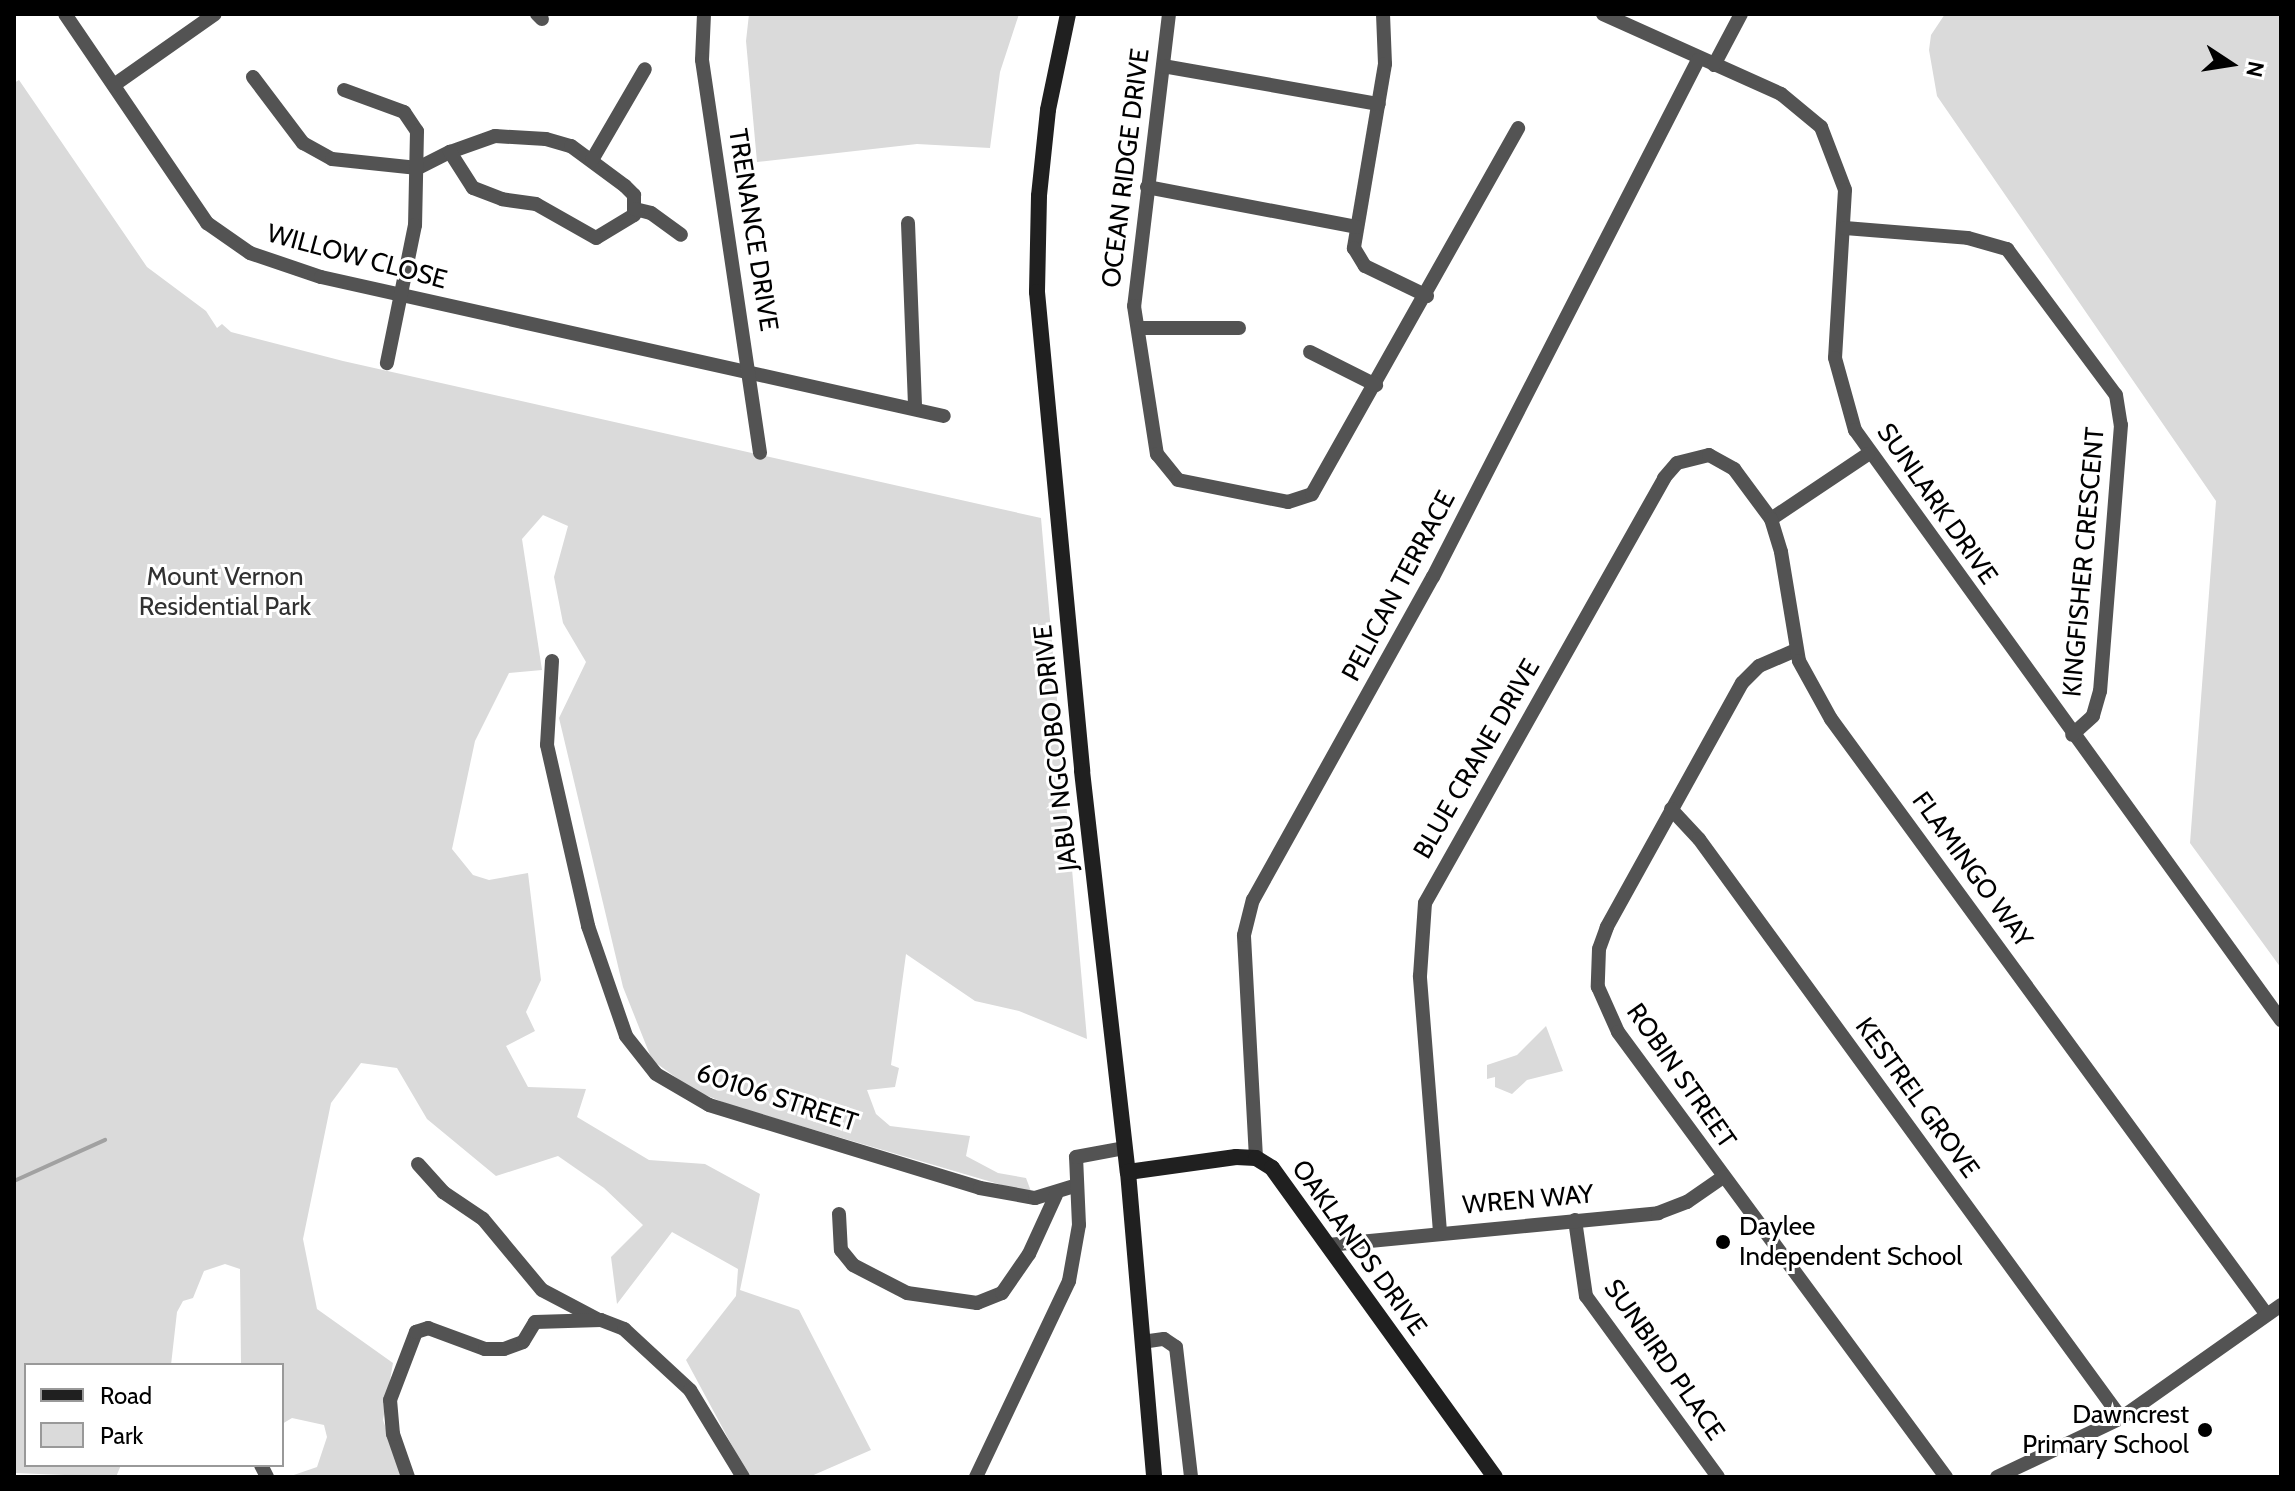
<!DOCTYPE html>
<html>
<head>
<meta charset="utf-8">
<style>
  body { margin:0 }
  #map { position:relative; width:2295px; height:1491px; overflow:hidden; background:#fff; font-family:Cabin,sans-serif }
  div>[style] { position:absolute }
  .green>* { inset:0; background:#dadada }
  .stream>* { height:4px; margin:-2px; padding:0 2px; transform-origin:2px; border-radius:2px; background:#a1a1a1 }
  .street>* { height:14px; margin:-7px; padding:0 7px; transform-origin:7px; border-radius:7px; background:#535353 }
  .secondary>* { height:16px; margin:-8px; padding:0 8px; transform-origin:8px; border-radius:8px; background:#202020 }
  .dots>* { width:22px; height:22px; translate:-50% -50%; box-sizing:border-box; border:4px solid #fff; border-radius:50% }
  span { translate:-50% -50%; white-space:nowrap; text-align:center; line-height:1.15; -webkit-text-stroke:6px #fff; paint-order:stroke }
  .street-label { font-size:26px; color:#000 }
  .park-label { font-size:26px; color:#313131 }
  .poi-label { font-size:26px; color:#000 }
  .left { translate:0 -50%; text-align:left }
  .right { translate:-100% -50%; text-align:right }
  .frame { position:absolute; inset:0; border:16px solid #000; pointer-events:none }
  .legend { position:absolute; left:24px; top:1363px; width:260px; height:104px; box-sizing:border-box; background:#fff; border:2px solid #999; margin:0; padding:10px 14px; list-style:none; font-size:24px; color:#000 }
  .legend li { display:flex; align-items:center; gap:16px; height:40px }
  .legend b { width:40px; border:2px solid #999 }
  .north { position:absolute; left:2191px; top:24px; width:80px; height:80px; -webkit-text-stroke:6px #fff; paint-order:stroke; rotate:102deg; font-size:22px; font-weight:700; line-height:32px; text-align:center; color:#000 }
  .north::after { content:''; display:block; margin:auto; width:28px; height:36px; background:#000; clip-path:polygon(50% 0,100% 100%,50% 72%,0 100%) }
</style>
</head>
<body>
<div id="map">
  <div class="green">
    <div style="clip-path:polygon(749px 14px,1019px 14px,1000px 72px,990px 148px,917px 144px,757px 162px,746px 41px)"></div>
    <div style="clip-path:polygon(1945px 14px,2281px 14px,2281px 968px,2190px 843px,2216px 501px,1937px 96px,1929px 50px,1931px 35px)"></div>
    <div style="clip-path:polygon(19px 80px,147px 267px,206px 311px,217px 328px,222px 324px,231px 332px,343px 361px,1041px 518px,1087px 1039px,1019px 1011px,975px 1001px,906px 954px,891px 1065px,899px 1068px,895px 1087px,867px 1090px,876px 1114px,890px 1126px,970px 1136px,966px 1156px,998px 1173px,1026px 1178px,1032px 1194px,730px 1105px,693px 1090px,652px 1060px,623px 987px,559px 718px,586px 662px,563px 623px,554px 577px,568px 526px,543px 515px,522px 539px,542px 670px,509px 673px,475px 741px,452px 849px,473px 875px,489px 880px,528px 873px,541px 980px,526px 1012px,535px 1031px,506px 1046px,528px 1087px,586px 1089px,577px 1117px,649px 1160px,705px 1164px,760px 1194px,740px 1290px,799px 1310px,871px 1450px,809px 1477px,749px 1477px,686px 1360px,736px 1296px,738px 1269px,672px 1232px,617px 1304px,611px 1257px,643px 1225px,604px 1188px,558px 1156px,496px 1176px,427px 1119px,397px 1068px,361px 1063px,331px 1103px,303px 1239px,317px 1309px,393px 1363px,383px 1420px,403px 1477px,288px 1477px,317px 1467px,327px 1437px,324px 1425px,292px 1418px,282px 1424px,282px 1365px,241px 1365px,240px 1269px,225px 1264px,204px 1271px,193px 1298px,183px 1301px,177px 1312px,171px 1365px,26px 1365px,26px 1465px,121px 1465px,116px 1477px,14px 1473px,14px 83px)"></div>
    <div style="clip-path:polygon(1546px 1026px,1563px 1071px,1527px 1080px,1512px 1094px,1495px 1087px,1495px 1077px,1487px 1079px,1487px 1065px,1517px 1055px)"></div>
  </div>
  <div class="stream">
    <div style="left:14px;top:1181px;width:100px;rotate:-24.3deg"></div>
  </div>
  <div class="street">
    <div style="left:65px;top:14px;width:253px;rotate:55.8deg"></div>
    <div style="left:207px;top:223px;width:52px;rotate:34.9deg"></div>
    <div style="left:250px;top:253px;width:75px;rotate:18.7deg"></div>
    <div style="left:321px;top:277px;width:638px;rotate:12.58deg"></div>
    <div style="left:537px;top:14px;width:7px;rotate:45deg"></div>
    <div style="left:704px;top:14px;width:46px;rotate:92.5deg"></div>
    <div style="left:702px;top:60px;width:397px;rotate:81.6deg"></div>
    <div style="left:1169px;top:14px;width:294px;rotate:96.8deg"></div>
    <div style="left:1134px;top:306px;width:150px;rotate:81.2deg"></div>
    <div style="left:1157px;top:454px;width:33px;rotate:51deg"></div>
    <div style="left:1178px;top:480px;width:112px;rotate:11.3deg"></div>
    <div style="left:1288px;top:502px;width:25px;rotate:-18deg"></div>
    <div style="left:1312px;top:494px;width:420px;rotate:-60.6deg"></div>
    <div style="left:1383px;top:14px;width:50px;rotate:87.7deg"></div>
    <div style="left:1385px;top:64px;width:187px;rotate:99.6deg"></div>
    <div style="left:1354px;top:248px;width:21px;rotate:59deg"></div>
    <div style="left:1365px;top:266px;width:69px;rotate:25.8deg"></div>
    <div style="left:1603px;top:14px;width:195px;rotate:24.2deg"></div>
    <div style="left:1781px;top:94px;width:52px;rotate:39.5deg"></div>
    <div style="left:1821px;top:127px;width:67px;rotate:69.1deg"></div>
    <div style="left:1845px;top:190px;width:168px;rotate:93.4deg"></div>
    <div style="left:1835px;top:358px;width:75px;rotate:74.5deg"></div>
    <div style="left:1855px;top:430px;width:728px;rotate:54.17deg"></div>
    <div style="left:1714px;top:65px;width:58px;rotate:-62.1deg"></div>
    <div style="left:1163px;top:66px;width:219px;rotate:10deg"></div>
    <div style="left:253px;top:77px;width:83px;rotate:52.9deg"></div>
    <div style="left:303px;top:143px;width:33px;rotate:29deg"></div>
    <div style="left:332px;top:159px;width:86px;rotate:6deg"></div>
    <div style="left:418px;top:168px;width:36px;rotate:-27deg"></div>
    <div style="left:450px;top:152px;width:48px;rotate:-19.6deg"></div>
    <div style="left:495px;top:136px;width:51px;rotate:3.4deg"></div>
    <div style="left:546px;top:139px;width:26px;rotate:16deg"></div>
    <div style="left:571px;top:146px;width:67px;rotate:36.5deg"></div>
    <div style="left:625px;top:186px;width:13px;rotate:45deg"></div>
    <div style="left:634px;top:195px;width:20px;rotate:90deg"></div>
    <div style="left:634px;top:215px;width:44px;rotate:148.8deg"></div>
    <div style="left:596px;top:238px;width:69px;rotate:-150.5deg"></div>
    <div style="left:536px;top:204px;width:34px;rotate:-172deg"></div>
    <div style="left:502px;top:199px;width:31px;rotate:-159deg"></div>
    <div style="left:473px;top:188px;width:43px;rotate:-122.6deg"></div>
    <div style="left:114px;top:85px;width:123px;rotate:-35.1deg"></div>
    <div style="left:344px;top:90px;width:64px;rotate:20.1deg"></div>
    <div style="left:404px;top:112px;width:23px;rotate:56deg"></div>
    <div style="left:417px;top:131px;width:94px;rotate:91.2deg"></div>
    <div style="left:415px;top:225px;width:141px;rotate:101.5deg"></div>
    <div style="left:592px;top:160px;width:105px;rotate:-59.8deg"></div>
    <div style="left:1147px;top:187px;width:213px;rotate:10.8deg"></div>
    <div style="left:635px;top:209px;width:16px;rotate:14deg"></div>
    <div style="left:651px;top:213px;width:37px;rotate:36deg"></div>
    <div style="left:908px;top:223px;width:183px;rotate:87.8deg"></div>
    <div style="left:1845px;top:228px;width:123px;rotate:4.6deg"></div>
    <div style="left:1968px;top:238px;width:41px;rotate:15.8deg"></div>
    <div style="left:2007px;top:249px;width:182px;rotate:53.3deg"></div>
    <div style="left:2116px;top:395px;width:30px;rotate:81deg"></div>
    <div style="left:2121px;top:425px;width:267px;rotate:94.5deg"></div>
    <div style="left:2100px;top:691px;width:26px;rotate:106deg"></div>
    <div style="left:2093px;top:716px;width:28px;rotate:138deg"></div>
    <div style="left:1139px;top:328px;width:100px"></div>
    <div style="left:1310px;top:352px;width:74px;rotate:26.6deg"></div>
    <div style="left:1771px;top:519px;width:117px;rotate:-33.8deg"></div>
    <div style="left:1796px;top:650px;width:40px;rotate:156.6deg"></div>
    <div style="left:1759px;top:666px;width:24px;rotate:135deg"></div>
    <div style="left:1742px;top:683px;width:279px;rotate:119deg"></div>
    <div style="left:1607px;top:927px;width:23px;rotate:110deg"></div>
    <div style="left:1599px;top:949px;width:38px;rotate:92deg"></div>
    <div style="left:1598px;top:987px;width:49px;rotate:66deg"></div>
    <div style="left:1618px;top:1032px;width:553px;rotate:53.61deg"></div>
    <div style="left:552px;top:661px;width:84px;rotate:93.4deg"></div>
    <div style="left:547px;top:745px;width:186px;rotate:77.2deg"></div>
    <div style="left:588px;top:926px;width:116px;rotate:70.9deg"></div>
    <div style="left:626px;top:1036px;width:48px;rotate:51.7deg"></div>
    <div style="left:656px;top:1074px;width:61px;rotate:30.3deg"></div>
    <div style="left:709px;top:1105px;width:283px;rotate:17deg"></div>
    <div style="left:980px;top:1188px;width:56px;rotate:10.3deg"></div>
    <div style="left:1035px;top:1198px;width:41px;rotate:-17.1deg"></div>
    <div style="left:1671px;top:809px;width:41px;rotate:47deg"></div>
    <div style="left:1699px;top:839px;width:716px;rotate:53.91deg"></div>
    <div style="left:1256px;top:1158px;width:223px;rotate:-93.1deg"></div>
    <div style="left:1244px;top:935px;width:36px;rotate:-76deg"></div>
    <div style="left:1253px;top:900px;width:370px;rotate:-60.9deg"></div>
    <div style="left:1433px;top:577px;width:581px;rotate:-62.86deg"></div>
    <div style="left:418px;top:1164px;width:38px;rotate:48deg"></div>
    <div style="left:443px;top:1192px;width:48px;rotate:34deg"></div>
    <div style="left:483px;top:1219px;width:92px;rotate:50.3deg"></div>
    <div style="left:542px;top:1290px;width:62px;rotate:27.8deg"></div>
    <div style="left:839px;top:1214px;width:36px;rotate:87deg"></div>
    <div style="left:841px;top:1250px;width:19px;rotate:51deg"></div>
    <div style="left:853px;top:1265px;width:61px;rotate:27.4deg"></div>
    <div style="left:907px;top:1293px;width:71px;rotate:8.1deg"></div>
    <div style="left:977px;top:1303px;width:27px;rotate:-22deg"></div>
    <div style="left:1002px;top:1293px;width:47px;rotate:-55.3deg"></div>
    <div style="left:1029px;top:1254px;width:65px;rotate:-65.4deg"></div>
    <div style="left:1575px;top:1220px;width:77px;rotate:81.8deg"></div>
    <div style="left:1586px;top:1296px;width:224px;rotate:53.9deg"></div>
    <div style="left:1440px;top:1232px;width:257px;rotate:-94.5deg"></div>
    <div style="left:1420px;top:976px;width:73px;rotate:-86.1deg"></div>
    <div style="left:1425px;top:903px;width:488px;rotate:-60.6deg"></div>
    <div style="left:1664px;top:478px;width:20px;rotate:-49deg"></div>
    <div style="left:1677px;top:463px;width:33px;rotate:-14deg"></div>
    <div style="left:1709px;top:455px;width:29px;rotate:29deg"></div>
    <div style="left:1734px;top:469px;width:62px;rotate:53.5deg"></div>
    <div style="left:1771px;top:519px;width:34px;rotate:73deg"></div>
    <div style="left:1781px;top:552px;width:110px;rotate:80.6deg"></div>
    <div style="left:1799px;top:661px;width:66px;rotate:61.1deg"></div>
    <div style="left:1831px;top:719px;width:738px;rotate:53.81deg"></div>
    <div style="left:1328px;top:1245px;width:332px;rotate:-5.5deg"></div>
    <div style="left:1658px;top:1213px;width:31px;rotate:-21deg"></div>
    <div style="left:1687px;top:1202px;width:44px;rotate:-34.8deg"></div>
    <div style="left:1142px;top:1342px;width:22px;rotate:-8deg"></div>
    <div style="left:1164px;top:1339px;width:14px;rotate:34deg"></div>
    <div style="left:1176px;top:1347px;width:131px;rotate:83.4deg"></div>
    <div style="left:261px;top:1465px;width:13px;rotate:63deg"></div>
    <div style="left:408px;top:1477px;width:46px;rotate:-109.2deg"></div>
    <div style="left:393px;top:1434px;width:34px;rotate:-95deg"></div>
    <div style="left:390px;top:1400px;width:73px;rotate:-69.1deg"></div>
    <div style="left:416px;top:1332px;width:13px;rotate:-18deg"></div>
    <div style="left:428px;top:1328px;width:61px;rotate:20.2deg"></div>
    <div style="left:485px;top:1349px;width:19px"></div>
    <div style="left:504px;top:1349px;width:20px;rotate:-20deg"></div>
    <div style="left:523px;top:1342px;width:23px;rotate:-59deg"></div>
    <div style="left:535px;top:1322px;width:66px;rotate:-1.7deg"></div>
    <div style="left:601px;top:1320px;width:25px;rotate:21deg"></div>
    <div style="left:624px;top:1329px;width:90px;rotate:42.7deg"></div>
    <div style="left:690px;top:1390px;width:102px;rotate:58.7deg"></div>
    <div style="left:976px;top:1477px;width:217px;rotate:-64.6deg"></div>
    <div style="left:1069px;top:1281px;width:57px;rotate:-79.9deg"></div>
    <div style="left:1079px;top:1225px;width:68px;rotate:-92.5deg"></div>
    <div style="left:1076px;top:1157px;width:50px;rotate:-10.4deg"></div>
    <div style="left:1997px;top:1477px;width:137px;rotate:-25.4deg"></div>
    <div style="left:2121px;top:1418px;width:196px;rotate:-35.2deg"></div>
  </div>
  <div class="secondary">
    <div style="left:1068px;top:14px;width:98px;rotate:101.8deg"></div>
    <div style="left:1048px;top:110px;width:86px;rotate:96deg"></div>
    <div style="left:1039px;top:196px;width:96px;rotate:91.2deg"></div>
    <div style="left:1037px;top:292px;width:481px;rotate:84.6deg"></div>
    <div style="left:1082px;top:771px;width:404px;rotate:83.5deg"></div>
    <div style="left:1128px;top:1172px;width:306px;rotate:85.1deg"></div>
    <div style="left:1128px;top:1172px;width:109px;rotate:-7.9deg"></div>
    <div style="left:1236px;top:1157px;width:20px;rotate:3deg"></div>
    <div style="left:1256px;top:1158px;width:19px;rotate:32deg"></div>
    <div style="left:1272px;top:1168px;width:381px;rotate:54.2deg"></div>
  </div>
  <div class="dots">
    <div style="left:1723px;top:1242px;background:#000"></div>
    <div style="left:2205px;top:1430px;background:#000"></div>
  </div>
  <div class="street-label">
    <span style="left:1126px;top:168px;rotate:-83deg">OCEAN RIDGE DRIVE</span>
    <span style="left:753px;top:230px;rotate:81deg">TRENANCE DRIVE</span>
    <span style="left:357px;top:257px;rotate:15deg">WILLOW CLOSE</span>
    <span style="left:1937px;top:504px;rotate:55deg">SUNLARK DRIVE</span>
    <span style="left:2084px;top:562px;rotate:-85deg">KINGFISHER CRESCENT</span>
    <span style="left:1399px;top:586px;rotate:-62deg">PELICAN TERRACE</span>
    <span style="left:1056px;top:748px;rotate:-96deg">JABU NGCOBO DRIVE</span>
    <span style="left:1477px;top:759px;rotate:-60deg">BLUE CRANE DRIVE</span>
    <span style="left:1972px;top:870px;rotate:54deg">FLAMINGO WAY</span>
    <span style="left:1681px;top:1076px;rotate:55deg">ROBIN STREET</span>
    <span style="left:777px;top:1098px;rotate:18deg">60106 STREET</span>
    <span style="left:1917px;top:1098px;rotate:54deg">KESTREL GROVE</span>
    <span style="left:1528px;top:1200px;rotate:-5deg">WREN WAY</span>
    <span style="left:1359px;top:1248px;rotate:54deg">OAKLANDS DRIVE</span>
    <span style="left:1664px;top:1360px;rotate:55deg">SUNBIRD PLACE</span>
  </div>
  <div class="park-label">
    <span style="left:225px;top:592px">Mount Vernon<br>Residential Park</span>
  </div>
  <div class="poi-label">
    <span class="left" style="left:1739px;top:1242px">Daylee<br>Independent School</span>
    <span class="right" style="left:2189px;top:1430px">Dawncrest<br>Primary School</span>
  </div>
  <div class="frame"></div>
  <ul class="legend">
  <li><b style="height:10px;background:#202020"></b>Road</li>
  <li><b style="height:22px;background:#dadada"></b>Park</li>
  </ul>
  <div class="north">N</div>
</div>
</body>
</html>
